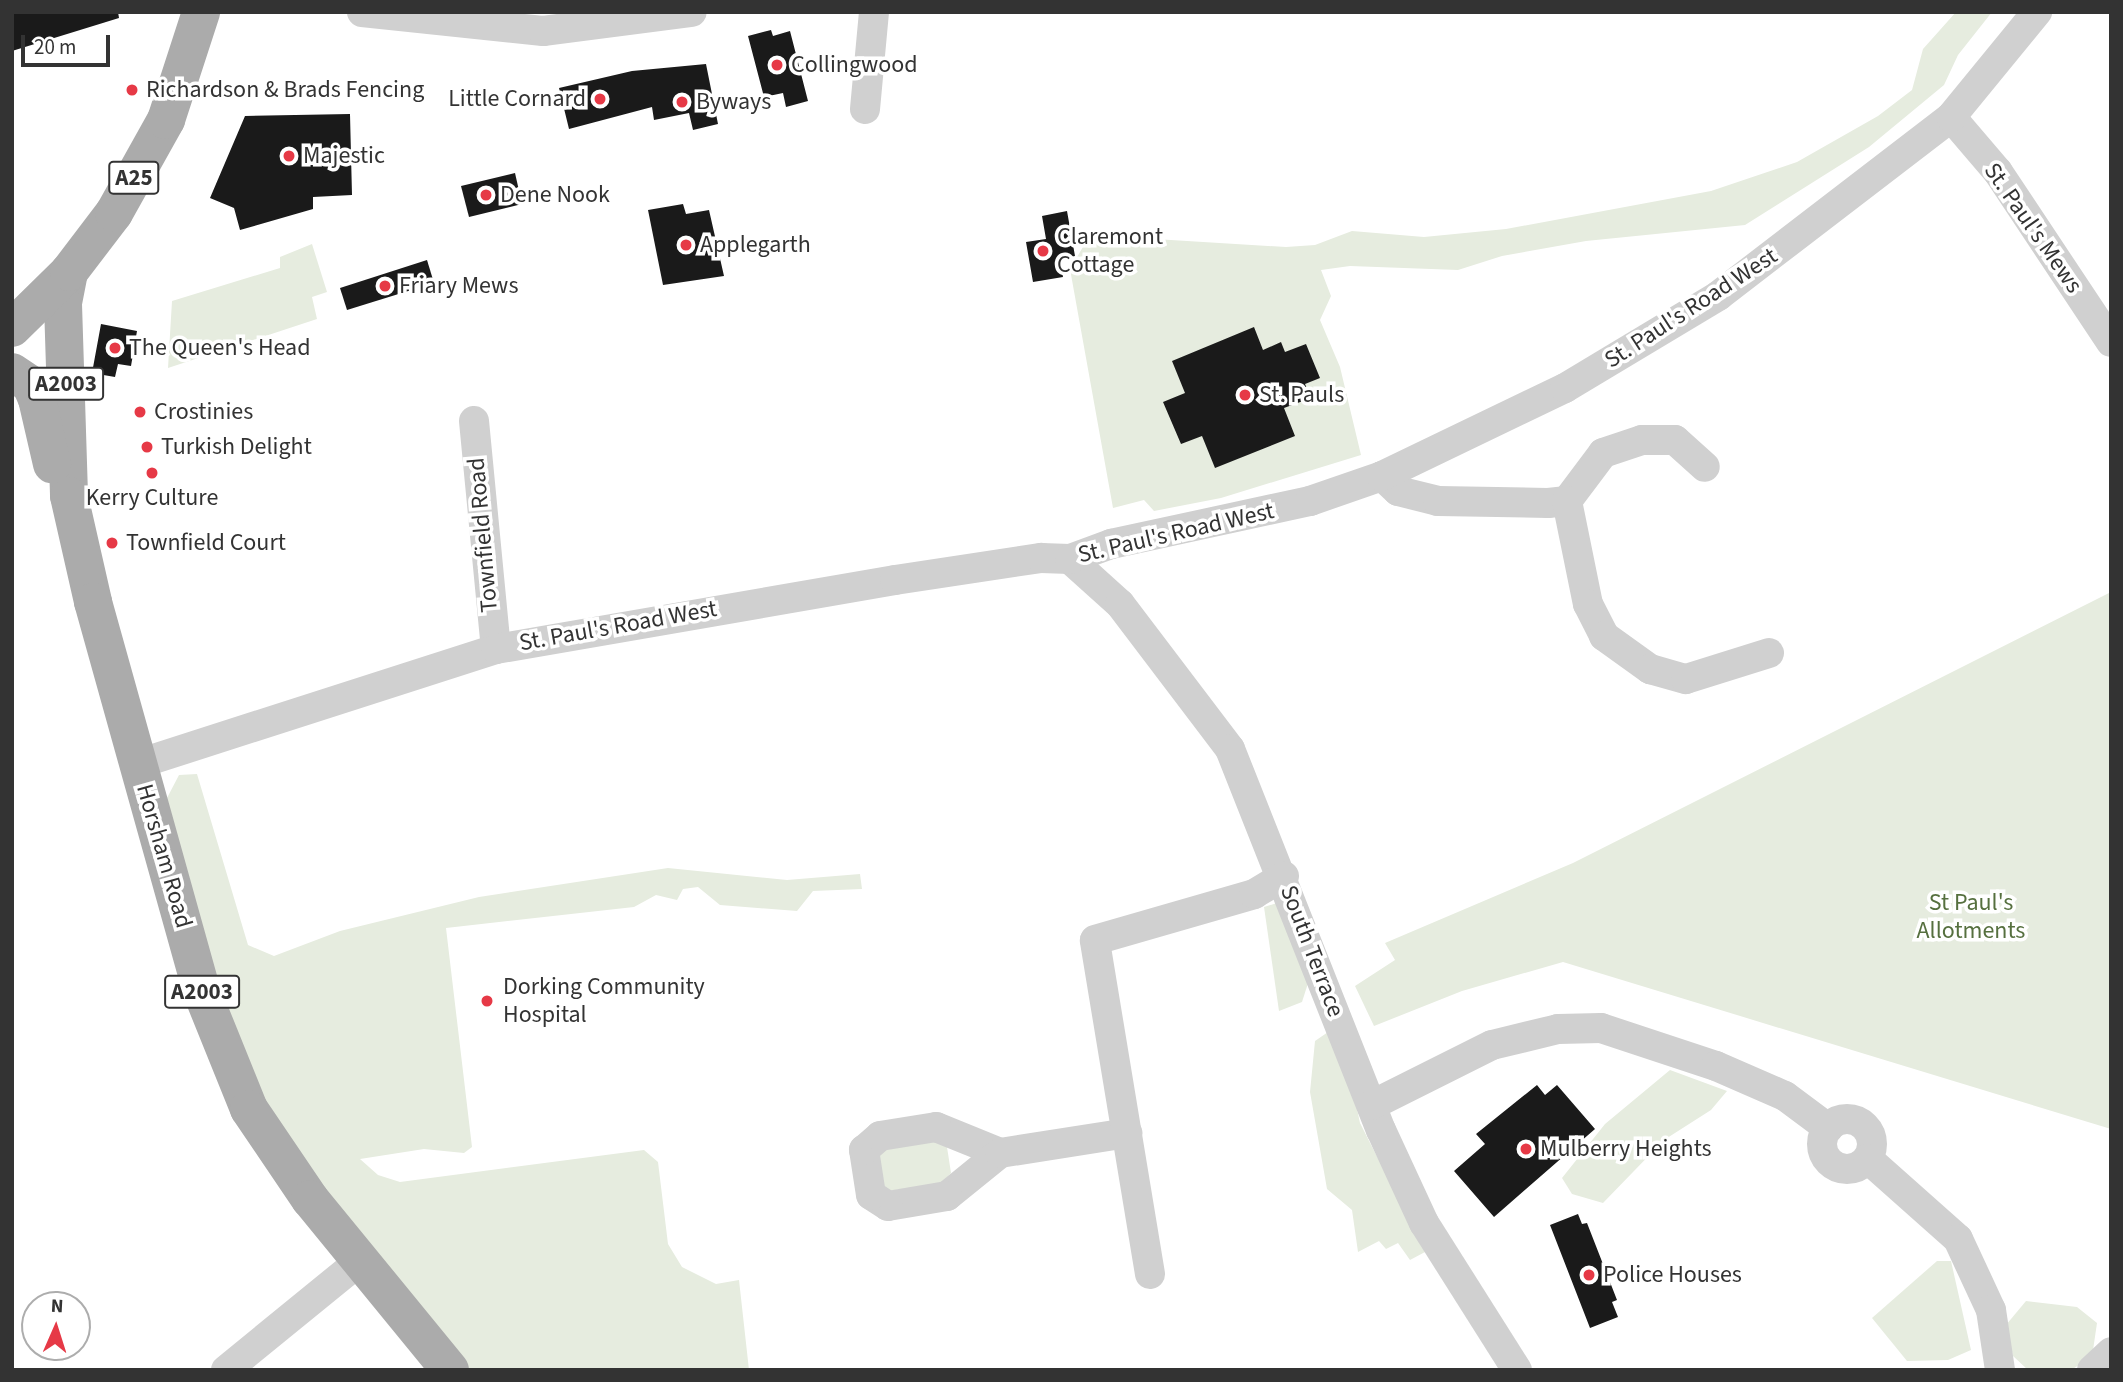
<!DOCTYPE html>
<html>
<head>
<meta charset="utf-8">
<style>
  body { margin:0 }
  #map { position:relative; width:2123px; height:1382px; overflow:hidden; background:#fff; font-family:"Source Sans 3",sans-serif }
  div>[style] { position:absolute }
  .green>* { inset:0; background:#e6ecdf }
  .building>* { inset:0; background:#1a1a1a }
  .street>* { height:30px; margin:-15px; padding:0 15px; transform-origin:15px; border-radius:15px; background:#d0d0d0 }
  .street>.ring { margin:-15px; padding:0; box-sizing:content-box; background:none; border:30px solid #d0d0d0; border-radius:50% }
  .primary>* { height:38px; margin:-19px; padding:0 19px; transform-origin:19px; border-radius:19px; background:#ababab }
  .dots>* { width:19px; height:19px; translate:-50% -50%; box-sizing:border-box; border:4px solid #fff; border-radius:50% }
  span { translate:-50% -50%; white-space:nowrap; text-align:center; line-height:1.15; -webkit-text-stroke:7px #fff; paint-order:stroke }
  .shield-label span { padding:2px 5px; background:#fff; border:2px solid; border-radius:5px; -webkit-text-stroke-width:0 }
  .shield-label { font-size:23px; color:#333; font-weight:700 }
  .poi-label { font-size:24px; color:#333 }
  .left { translate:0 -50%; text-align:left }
  .right { translate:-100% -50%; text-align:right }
  .street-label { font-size:24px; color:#333 }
  .park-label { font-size:24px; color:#56703f }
  .frame { position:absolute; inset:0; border:14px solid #333; pointer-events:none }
  .north { position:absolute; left:21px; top:1291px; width:70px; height:70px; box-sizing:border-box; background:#fff; border:2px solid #adadad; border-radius:50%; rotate:3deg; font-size:19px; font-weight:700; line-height:28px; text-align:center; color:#333 }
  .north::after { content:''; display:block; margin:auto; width:24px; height:32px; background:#e63946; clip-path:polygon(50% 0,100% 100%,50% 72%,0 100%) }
  .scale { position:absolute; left:21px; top:35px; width:89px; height:32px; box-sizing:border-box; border:4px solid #333; border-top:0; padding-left:9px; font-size:21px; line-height:24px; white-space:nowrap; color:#333; -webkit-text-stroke:5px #fff; paint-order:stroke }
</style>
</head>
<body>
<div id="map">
  <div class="green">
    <div style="clip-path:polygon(1956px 12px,1992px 12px,1958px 55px,1944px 85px,1869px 147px,1745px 225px,1586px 241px,1502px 256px,1458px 270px,1350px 266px,1321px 270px,1331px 296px,1320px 320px,1340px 367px,1361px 455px,1221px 498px,1154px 511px,1144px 500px,1113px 508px,1070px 269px,1090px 235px,1286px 247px,1315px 245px,1352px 231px,1424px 237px,1506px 229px,1711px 191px,1797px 162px,1878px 116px,1912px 90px,1923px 49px)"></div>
    <div style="clip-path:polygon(312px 244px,327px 292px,312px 297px,317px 319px,168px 368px,172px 301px,280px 268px,280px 257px)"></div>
    <div style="clip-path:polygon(2111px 592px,2111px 1129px,1563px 962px,1462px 991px,1374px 1026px,1355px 986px,1395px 960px,1385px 943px,1573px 863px)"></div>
    <div style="clip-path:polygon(197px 774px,248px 945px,274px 956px,340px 931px,479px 897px,668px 868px,787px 880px,860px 874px,862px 889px,813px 891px,797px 911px,720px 905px,698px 887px,683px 889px,677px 900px,656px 895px,634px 907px,446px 928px,472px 1147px,464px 1153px,424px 1149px,360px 1159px,378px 1175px,400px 1182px,644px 1150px,658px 1162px,668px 1244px,682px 1267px,716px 1284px,739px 1280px,749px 1370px,458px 1370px,255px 1095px,224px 1018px,167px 798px,179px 775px)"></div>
    <div style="clip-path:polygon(1277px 903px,1310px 977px,1302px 1002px,1279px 1011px,1264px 907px)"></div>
    <div style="clip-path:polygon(1331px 1030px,1347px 1062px,1360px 1123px,1425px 1252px,1410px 1260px,1398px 1243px,1386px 1249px,1379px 1241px,1358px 1252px,1352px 1210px,1327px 1189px,1310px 1092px,1315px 1041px)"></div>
    <div style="clip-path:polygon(1670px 1070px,1727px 1091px,1711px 1110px,1664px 1140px,1603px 1203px,1572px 1194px,1562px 1178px,1605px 1124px)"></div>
    <div style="clip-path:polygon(935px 1140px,947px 1147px,951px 1173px,941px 1184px,888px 1191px,878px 1183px,874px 1159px,882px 1149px)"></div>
    <div style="clip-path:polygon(1937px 1261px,1951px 1261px,1971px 1350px,1948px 1360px,1907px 1361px,1872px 1318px)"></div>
    <div style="clip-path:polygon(2026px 1301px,2077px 1307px,2097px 1323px,2092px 1357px,2071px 1370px,2028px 1370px,2013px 1356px,2006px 1325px)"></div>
  </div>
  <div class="building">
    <div style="clip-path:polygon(12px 12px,118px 12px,119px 18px,12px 51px)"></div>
    <div style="clip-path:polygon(771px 30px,773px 36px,790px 31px,808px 101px,786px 107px,783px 93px,764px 97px,748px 36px)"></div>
    <div style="clip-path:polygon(706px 64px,718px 124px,693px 130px,689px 113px,654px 120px,652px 107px,569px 129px,559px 88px,632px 71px)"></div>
    <div style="clip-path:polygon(350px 114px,352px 195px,313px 197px,313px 209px,240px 230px,234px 208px,210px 198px,245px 116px)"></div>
    <div style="clip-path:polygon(515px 173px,522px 204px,469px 217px,461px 186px)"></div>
    <div style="clip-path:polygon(683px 204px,686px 214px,709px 210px,724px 276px,663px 285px,648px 210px)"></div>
    <div style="clip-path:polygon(1067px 211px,1075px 256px,1060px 259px,1063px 277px,1033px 282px,1026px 242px,1046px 239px,1042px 216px)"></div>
    <div style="clip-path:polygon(427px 260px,434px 283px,347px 310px,340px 288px)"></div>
    <div style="clip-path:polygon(101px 324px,137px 331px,131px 366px,118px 364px,115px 377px,92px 373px)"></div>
    <div style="clip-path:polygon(1254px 327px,1263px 350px,1281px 342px,1285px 352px,1306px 344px,1320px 378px,1305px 384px,1311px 398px,1284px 408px,1295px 436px,1215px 468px,1202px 436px,1181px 444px,1163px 402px,1185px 393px,1172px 361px)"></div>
    <div style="clip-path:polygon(1537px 1085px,1545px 1095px,1557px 1085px,1595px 1129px,1494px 1217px,1454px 1171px,1485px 1144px,1476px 1134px)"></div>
    <div style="clip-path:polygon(1578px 1214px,1582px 1224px,1587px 1223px,1617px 1300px,1612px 1302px,1618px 1317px,1590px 1328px,1550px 1225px)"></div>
  </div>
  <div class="street">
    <div style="left:362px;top:12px;width:182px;rotate:6deg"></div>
    <div style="left:543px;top:31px;width:150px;rotate:-7.3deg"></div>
    <div style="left:865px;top:109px;width:97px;rotate:-84.7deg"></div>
    <div style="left:1951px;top:117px;width:72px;rotate:49.5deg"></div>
    <div style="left:1998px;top:172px;width:204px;rotate:56.4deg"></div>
    <div style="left:474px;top:421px;width:229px;rotate:84.5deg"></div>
    <div style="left:1382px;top:476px;width:22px;rotate:43deg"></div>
    <div style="left:1398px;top:491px;width:41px;rotate:14deg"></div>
    <div style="left:1438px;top:501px;width:110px;rotate:1deg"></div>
    <div style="left:1548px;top:503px;width:19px;rotate:-6deg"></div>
    <div style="left:1567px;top:501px;width:60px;rotate:-53.1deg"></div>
    <div style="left:1603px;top:453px;width:41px;rotate:-18.4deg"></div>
    <div style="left:1642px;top:440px;width:33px"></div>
    <div style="left:1675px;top:440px;width:40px;rotate:42deg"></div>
    <div style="left:1567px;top:501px;width:105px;rotate:78.5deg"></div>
    <div style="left:1588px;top:604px;width:36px;rotate:63deg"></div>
    <div style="left:1604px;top:636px;width:57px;rotate:35.7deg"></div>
    <div style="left:1650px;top:669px;width:37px;rotate:16deg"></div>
    <div style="left:1686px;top:679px;width:87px;rotate:-17.4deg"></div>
    <div style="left:1070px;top:559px;width:67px;rotate:42deg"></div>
    <div style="left:1120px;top:604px;width:182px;rotate:52.8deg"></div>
    <div style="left:1230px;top:749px;width:410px;rotate:68.4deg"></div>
    <div style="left:1381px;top:1130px;width:102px;rotate:65.2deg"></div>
    <div style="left:1424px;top:1223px;width:174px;rotate:57.7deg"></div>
    <div style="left:138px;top:764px;width:376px;rotate:-17.8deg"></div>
    <div style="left:496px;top:649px;width:405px;rotate:-9.8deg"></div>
    <div style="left:895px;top:580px;width:148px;rotate:-8.6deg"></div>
    <div style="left:1041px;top:558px;width:29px;rotate:2deg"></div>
    <div style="left:1070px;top:559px;width:44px;rotate:-20.1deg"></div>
    <div style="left:1111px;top:544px;width:204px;rotate:-12.2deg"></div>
    <div style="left:1310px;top:501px;width:76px;rotate:-19.1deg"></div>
    <div style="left:1382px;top:476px;width:203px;rotate:-25.7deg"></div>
    <div style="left:1565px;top:388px;width:179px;rotate:-31deg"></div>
    <div style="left:1718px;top:296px;width:294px;rotate:-37.5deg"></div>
    <div style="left:1951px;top:117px;width:136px;rotate:-50.7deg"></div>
    <div style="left:1372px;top:1105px;width:134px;rotate:-26.6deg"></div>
    <div style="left:1492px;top:1045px;width:68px;rotate:-13.6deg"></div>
    <div style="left:1558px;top:1029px;width:43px;rotate:-1.3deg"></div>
    <div style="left:1601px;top:1028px;width:121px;rotate:18.3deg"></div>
    <div style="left:1716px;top:1066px;width:75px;rotate:23.5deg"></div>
    <div style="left:1785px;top:1096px;width:54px;rotate:36.7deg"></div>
    <div class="ring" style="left:1822px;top:1119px;width:20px;height:20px"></div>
    <div style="left:936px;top:1127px;width:69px;rotate:22.1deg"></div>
    <div style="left:1000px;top:1153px;width:68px;rotate:140.9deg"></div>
    <div style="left:947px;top:1196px;width:60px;rotate:170.4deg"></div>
    <div style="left:888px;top:1206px;width:20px;rotate:-147deg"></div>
    <div style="left:871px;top:1195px;width:46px;rotate:-98.8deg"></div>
    <div style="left:864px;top:1150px;width:21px;rotate:-41deg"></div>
    <div style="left:880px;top:1136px;width:57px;rotate:-9.1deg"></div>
    <div style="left:1000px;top:1153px;width:129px;rotate:-8.9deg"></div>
    <div style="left:1868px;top:1159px;width:120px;rotate:41.6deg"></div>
    <div style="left:1958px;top:1239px;width:78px;rotate:65.1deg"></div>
    <div style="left:1991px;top:1310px;width:61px;rotate:81.5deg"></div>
    <div style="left:1150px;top:1274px;width:338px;rotate:-99.4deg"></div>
    <div style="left:1095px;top:940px;width:166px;rotate:-16.1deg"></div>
    <div style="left:1254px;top:894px;width:35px;rotate:-31deg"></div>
    <div style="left:226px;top:1370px;width:176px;rotate:-39.2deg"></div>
    <div style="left:2092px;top:1370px;width:26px;rotate:-43deg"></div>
  </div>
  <div class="primary">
    <div style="left:69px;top:272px;width:33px;rotate:101deg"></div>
    <div style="left:63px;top:304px;width:192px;rotate:88.2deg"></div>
    <div style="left:69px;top:496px;width:109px;rotate:77.2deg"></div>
    <div style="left:93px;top:602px;width:408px;rotate:74.4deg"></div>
    <div style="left:203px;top:995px;width:123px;rotate:68deg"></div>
    <div style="left:249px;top:1109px;width:109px;rotate:55.9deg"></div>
    <div style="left:310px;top:1199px;width:221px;rotate:50.7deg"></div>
    <div style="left:12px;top:328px;width:80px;rotate:-44.5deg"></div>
    <div style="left:69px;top:272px;width:74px;rotate:-52.7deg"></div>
    <div style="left:114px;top:213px;width:107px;rotate:-60.8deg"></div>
    <div style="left:166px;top:120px;width:114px;rotate:-72deg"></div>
    <div style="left:12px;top:372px;width:23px;rotate:34deg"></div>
    <div style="left:31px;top:385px;width:15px;rotate:67deg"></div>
    <div style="left:37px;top:399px;width:67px;rotate:77deg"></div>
  </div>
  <div class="dots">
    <div style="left:777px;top:65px;background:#e63946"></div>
    <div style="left:132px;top:90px;background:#e63946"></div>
    <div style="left:600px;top:99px;background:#e63946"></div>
    <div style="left:682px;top:102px;background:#e63946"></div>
    <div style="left:289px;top:156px;background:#e63946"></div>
    <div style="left:486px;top:195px;background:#e63946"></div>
    <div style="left:686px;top:245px;background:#e63946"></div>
    <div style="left:1043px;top:251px;background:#e63946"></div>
    <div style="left:385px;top:286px;background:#e63946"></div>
    <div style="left:115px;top:348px;background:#e63946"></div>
    <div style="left:1245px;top:395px;background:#e63946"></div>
    <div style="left:140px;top:412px;background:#e63946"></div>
    <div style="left:147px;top:447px;background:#e63946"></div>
    <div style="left:152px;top:473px;background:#e63946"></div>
    <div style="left:112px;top:543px;background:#e63946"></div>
    <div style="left:487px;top:1001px;background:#e63946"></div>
    <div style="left:1526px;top:1149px;background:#e63946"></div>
    <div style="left:1589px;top:1275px;background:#e63946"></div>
  </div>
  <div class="shield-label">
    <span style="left:134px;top:178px">A25</span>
    <span style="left:66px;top:384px">A2003</span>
    <span style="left:202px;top:992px">A2003</span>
  </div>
  <div class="poi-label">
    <span class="left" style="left:791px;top:65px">Collingwood</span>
    <span class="left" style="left:146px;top:90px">Richardson &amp; Brads Fencing</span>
    <span class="right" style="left:586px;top:99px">Little Cornard</span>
    <span class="left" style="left:696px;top:102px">Byways</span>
    <span class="left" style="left:303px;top:156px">Majestic</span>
    <span class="left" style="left:500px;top:195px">Dene Nook</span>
    <span class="left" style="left:1057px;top:251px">Claremont<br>Cottage</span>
    <span class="left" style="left:700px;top:245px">Applegarth</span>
    <span class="left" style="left:399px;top:286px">Friary Mews</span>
    <span class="left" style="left:129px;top:348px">The Queen's Head</span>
    <span class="left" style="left:1259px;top:395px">St. Pauls</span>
    <span class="left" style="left:154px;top:412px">Crostinies</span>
    <span class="left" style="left:161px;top:447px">Turkish Delight</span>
    <span style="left:152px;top:498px">Kerry Culture</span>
    <span class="left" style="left:126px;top:543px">Townfield Court</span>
    <span class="left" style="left:503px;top:1001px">Dorking Community<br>Hospital</span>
    <span class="left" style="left:1540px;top:1149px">Mulberry Heights</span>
    <span class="left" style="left:1603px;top:1275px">Police Houses</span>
  </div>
  <div class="street-label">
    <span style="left:2033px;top:228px;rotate:55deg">St. Paul's Mews</span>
    <span style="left:1691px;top:308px;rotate:-33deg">St. Paul's Road West</span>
    <span style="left:1176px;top:533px;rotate:-13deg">St. Paul's Road West</span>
    <span style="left:483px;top:535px;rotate:-95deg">Townfield Road</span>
    <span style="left:618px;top:626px;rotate:-10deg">St. Paul's Road West</span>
    <span style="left:164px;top:856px;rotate:74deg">Horsham Road</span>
    <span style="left:1312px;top:951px;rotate:69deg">South Terrace</span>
  </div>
  <div class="park-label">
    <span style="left:1971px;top:917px">St Paul's<br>Allotments</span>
  </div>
  <div class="frame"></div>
  <div class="north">N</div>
  <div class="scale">20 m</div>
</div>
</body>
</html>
